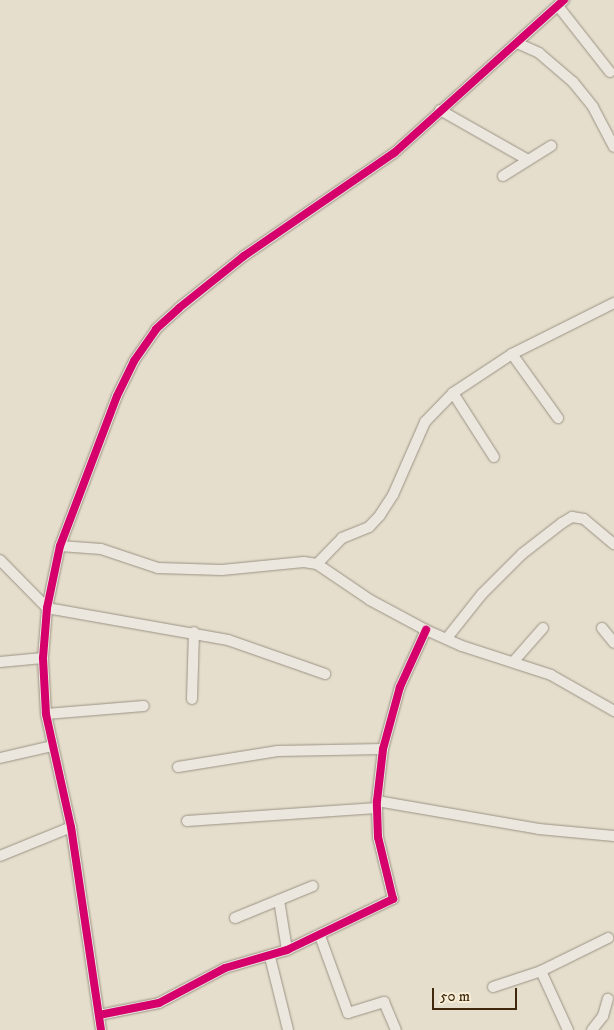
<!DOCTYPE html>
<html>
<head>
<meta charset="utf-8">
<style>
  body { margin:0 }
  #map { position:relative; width:614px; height:1030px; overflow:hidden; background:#e6decc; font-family:"IM FELL DW Pica",serif }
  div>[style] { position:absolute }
  .roads { filter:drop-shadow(0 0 1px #9a9284) drop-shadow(0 0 1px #9a9284) }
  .minor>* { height:10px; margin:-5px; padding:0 5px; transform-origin:5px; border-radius:5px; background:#ebe7de }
  .cycleway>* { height:8px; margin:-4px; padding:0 4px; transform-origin:4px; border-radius:4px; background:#d6006c }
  span { translate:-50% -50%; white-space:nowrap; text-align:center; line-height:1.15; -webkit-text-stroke:5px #f6edd7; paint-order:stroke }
  .scale { position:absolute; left:432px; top:988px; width:85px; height:22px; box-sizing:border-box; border:2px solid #3f280c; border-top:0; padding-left:6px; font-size:15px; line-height:18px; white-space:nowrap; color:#3f280c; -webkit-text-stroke:4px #f6edd7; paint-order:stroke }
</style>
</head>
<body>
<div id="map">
  <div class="roads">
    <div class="minor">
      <div style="left:558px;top:6px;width:84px;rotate:51.8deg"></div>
      <div style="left:517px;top:43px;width:24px;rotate:24deg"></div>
      <div style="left:539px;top:53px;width:45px;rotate:40.5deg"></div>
      <div style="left:573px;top:82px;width:32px;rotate:51deg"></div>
      <div style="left:593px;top:107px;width:45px;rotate:62.3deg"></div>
      <div style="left:440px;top:110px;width:101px;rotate:29.6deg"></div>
      <div style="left:503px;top:176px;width:57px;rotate:-32deg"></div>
      <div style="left:512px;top:354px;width:79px;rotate:54.3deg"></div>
      <div style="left:453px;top:393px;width:76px;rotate:57.4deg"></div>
      <div style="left:60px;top:546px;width:41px;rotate:4.2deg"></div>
      <div style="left:101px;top:549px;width:60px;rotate:18.4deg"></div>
      <div style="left:158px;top:568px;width:64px;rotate:1.8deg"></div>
      <div style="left:222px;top:570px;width:82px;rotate:-5.6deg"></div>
      <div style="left:304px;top:562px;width:13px;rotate:9deg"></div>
      <div style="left:317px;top:564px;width:64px;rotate:34.2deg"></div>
      <div style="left:370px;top:600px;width:64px;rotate:28.2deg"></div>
      <div style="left:426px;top:630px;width:39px;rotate:24deg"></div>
      <div style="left:462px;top:646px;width:94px;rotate:18deg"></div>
      <div style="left:551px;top:675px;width:73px;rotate:29.7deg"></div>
      <div style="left:0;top:560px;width:67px;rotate:45.6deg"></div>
      <div style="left:47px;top:608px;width:184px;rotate:10deg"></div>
      <div style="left:228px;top:640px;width:103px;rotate:19.3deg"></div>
      <div style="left:317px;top:564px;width:36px;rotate:-46deg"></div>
      <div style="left:342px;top:538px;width:29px;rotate:-22deg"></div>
      <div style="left:369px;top:527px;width:16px;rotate:-47deg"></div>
      <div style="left:380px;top:515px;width:24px;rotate:-57deg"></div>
      <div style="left:393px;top:495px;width:80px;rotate:-66.3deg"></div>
      <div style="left:425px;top:422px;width:40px;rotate:-46deg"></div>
      <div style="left:453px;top:393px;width:71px;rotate:-33.5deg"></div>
      <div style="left:512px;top:354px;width:114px;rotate:-26.6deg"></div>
      <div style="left:602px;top:628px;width:19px;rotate:51deg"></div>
      <div style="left:447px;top:638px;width:56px;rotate:-51.5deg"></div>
      <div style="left:482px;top:594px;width:57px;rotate:-45deg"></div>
      <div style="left:522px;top:554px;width:51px;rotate:-37.8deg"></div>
      <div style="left:562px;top:523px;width:12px;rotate:-31deg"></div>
      <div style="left:572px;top:517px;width:12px;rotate:9deg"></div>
      <div style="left:584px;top:519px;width:39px;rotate:40deg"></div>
      <div style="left:514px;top:661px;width:44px;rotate:-48.7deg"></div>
      <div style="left:0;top:662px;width:43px;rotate:-5.3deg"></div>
      <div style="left:192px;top:699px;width:67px;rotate:-88.3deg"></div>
      <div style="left:46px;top:714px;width:98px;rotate:-4.7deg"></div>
      <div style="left:0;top:758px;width:53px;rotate:-13deg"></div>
      <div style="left:178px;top:767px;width:101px;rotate:-9.1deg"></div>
      <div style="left:278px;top:751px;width:105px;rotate:-1.1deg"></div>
      <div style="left:377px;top:801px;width:164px;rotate:9.8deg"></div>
      <div style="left:539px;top:829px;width:75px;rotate:5.3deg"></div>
      <div style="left:187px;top:821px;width:190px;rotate:-3.9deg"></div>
      <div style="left:0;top:856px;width:77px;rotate:-22.2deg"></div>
      <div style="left:279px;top:900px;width:51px;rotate:80.9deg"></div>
      <div style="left:235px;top:918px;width:84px;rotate:-22.3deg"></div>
      <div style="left:320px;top:936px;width:82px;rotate:70deg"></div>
      <div style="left:348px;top:1013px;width:38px;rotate:-17deg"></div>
      <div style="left:384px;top:1002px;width:30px;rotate:67deg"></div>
      <div style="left:270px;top:957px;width:75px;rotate:76.1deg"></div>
      <div style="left:541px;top:971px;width:65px;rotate:65.4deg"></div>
      <div style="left:493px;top:987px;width:51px;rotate:-18.4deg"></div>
      <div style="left:541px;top:971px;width:75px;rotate:-26.2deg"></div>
      <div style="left:99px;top:1015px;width:61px;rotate:-11.3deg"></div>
      <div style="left:159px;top:1003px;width:75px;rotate:-27.9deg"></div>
      <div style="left:225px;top:968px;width:65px;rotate:-16.2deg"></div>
      <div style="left:287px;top:950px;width:118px;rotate:-25.7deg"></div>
      <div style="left:393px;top:899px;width:64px;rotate:-103.6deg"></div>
      <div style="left:378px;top:837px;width:36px;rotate:-92deg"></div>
      <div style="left:377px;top:801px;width:52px;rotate:-83.4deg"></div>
      <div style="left:383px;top:749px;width:64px;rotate:-74.7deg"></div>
      <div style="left:400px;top:687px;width:63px;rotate:-65.5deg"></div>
      <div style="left:101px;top:1030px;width:205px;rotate:-98.4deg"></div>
      <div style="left:71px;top:827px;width:116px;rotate:-102.5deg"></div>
      <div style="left:46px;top:714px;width:56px;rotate:-93.1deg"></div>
      <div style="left:43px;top:658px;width:50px;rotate:-85.4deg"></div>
      <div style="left:47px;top:608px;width:63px;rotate:-78.2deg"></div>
      <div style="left:60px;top:546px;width:160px;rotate:-69.2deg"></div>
      <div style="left:117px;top:396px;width:39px;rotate:-64deg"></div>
      <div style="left:134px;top:361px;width:39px;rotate:-55deg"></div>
      <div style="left:156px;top:329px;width:31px;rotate:-42deg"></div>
      <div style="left:179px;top:308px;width:83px;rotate:-38.7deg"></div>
      <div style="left:244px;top:256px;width:182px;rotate:-34.5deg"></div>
      <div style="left:394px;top:153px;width:229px;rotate:-42deg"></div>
      <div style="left:592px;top:1030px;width:18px;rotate:-52deg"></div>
      <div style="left:603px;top:1016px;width:18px;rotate:-74deg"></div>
    </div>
  </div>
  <div class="cycleway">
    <div style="left:99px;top:1015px;width:61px;rotate:-11.3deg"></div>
    <div style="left:159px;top:1003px;width:75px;rotate:-27.9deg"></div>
    <div style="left:225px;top:968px;width:65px;rotate:-16.2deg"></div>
    <div style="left:287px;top:950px;width:118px;rotate:-25.7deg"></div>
    <div style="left:393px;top:899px;width:64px;rotate:-103.6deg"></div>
    <div style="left:378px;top:837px;width:36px;rotate:-92deg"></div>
    <div style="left:377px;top:801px;width:52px;rotate:-83.4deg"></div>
    <div style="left:383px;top:749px;width:64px;rotate:-74.7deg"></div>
    <div style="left:400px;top:687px;width:63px;rotate:-65.5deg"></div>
    <div style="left:101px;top:1030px;width:205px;rotate:-98.4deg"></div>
    <div style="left:71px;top:827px;width:116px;rotate:-102.5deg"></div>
    <div style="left:46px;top:714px;width:56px;rotate:-93.1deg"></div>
    <div style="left:43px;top:658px;width:50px;rotate:-85.4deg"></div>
    <div style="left:47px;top:608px;width:63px;rotate:-78.2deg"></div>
    <div style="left:60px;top:546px;width:160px;rotate:-69.2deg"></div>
    <div style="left:117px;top:396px;width:39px;rotate:-64deg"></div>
    <div style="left:134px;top:361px;width:39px;rotate:-55deg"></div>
    <div style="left:156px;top:329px;width:31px;rotate:-42deg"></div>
    <div style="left:179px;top:308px;width:83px;rotate:-38.7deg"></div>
    <div style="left:244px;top:256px;width:182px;rotate:-34.5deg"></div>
    <div style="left:394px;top:153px;width:229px;rotate:-42deg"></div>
  </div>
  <div class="scale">50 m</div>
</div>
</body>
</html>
